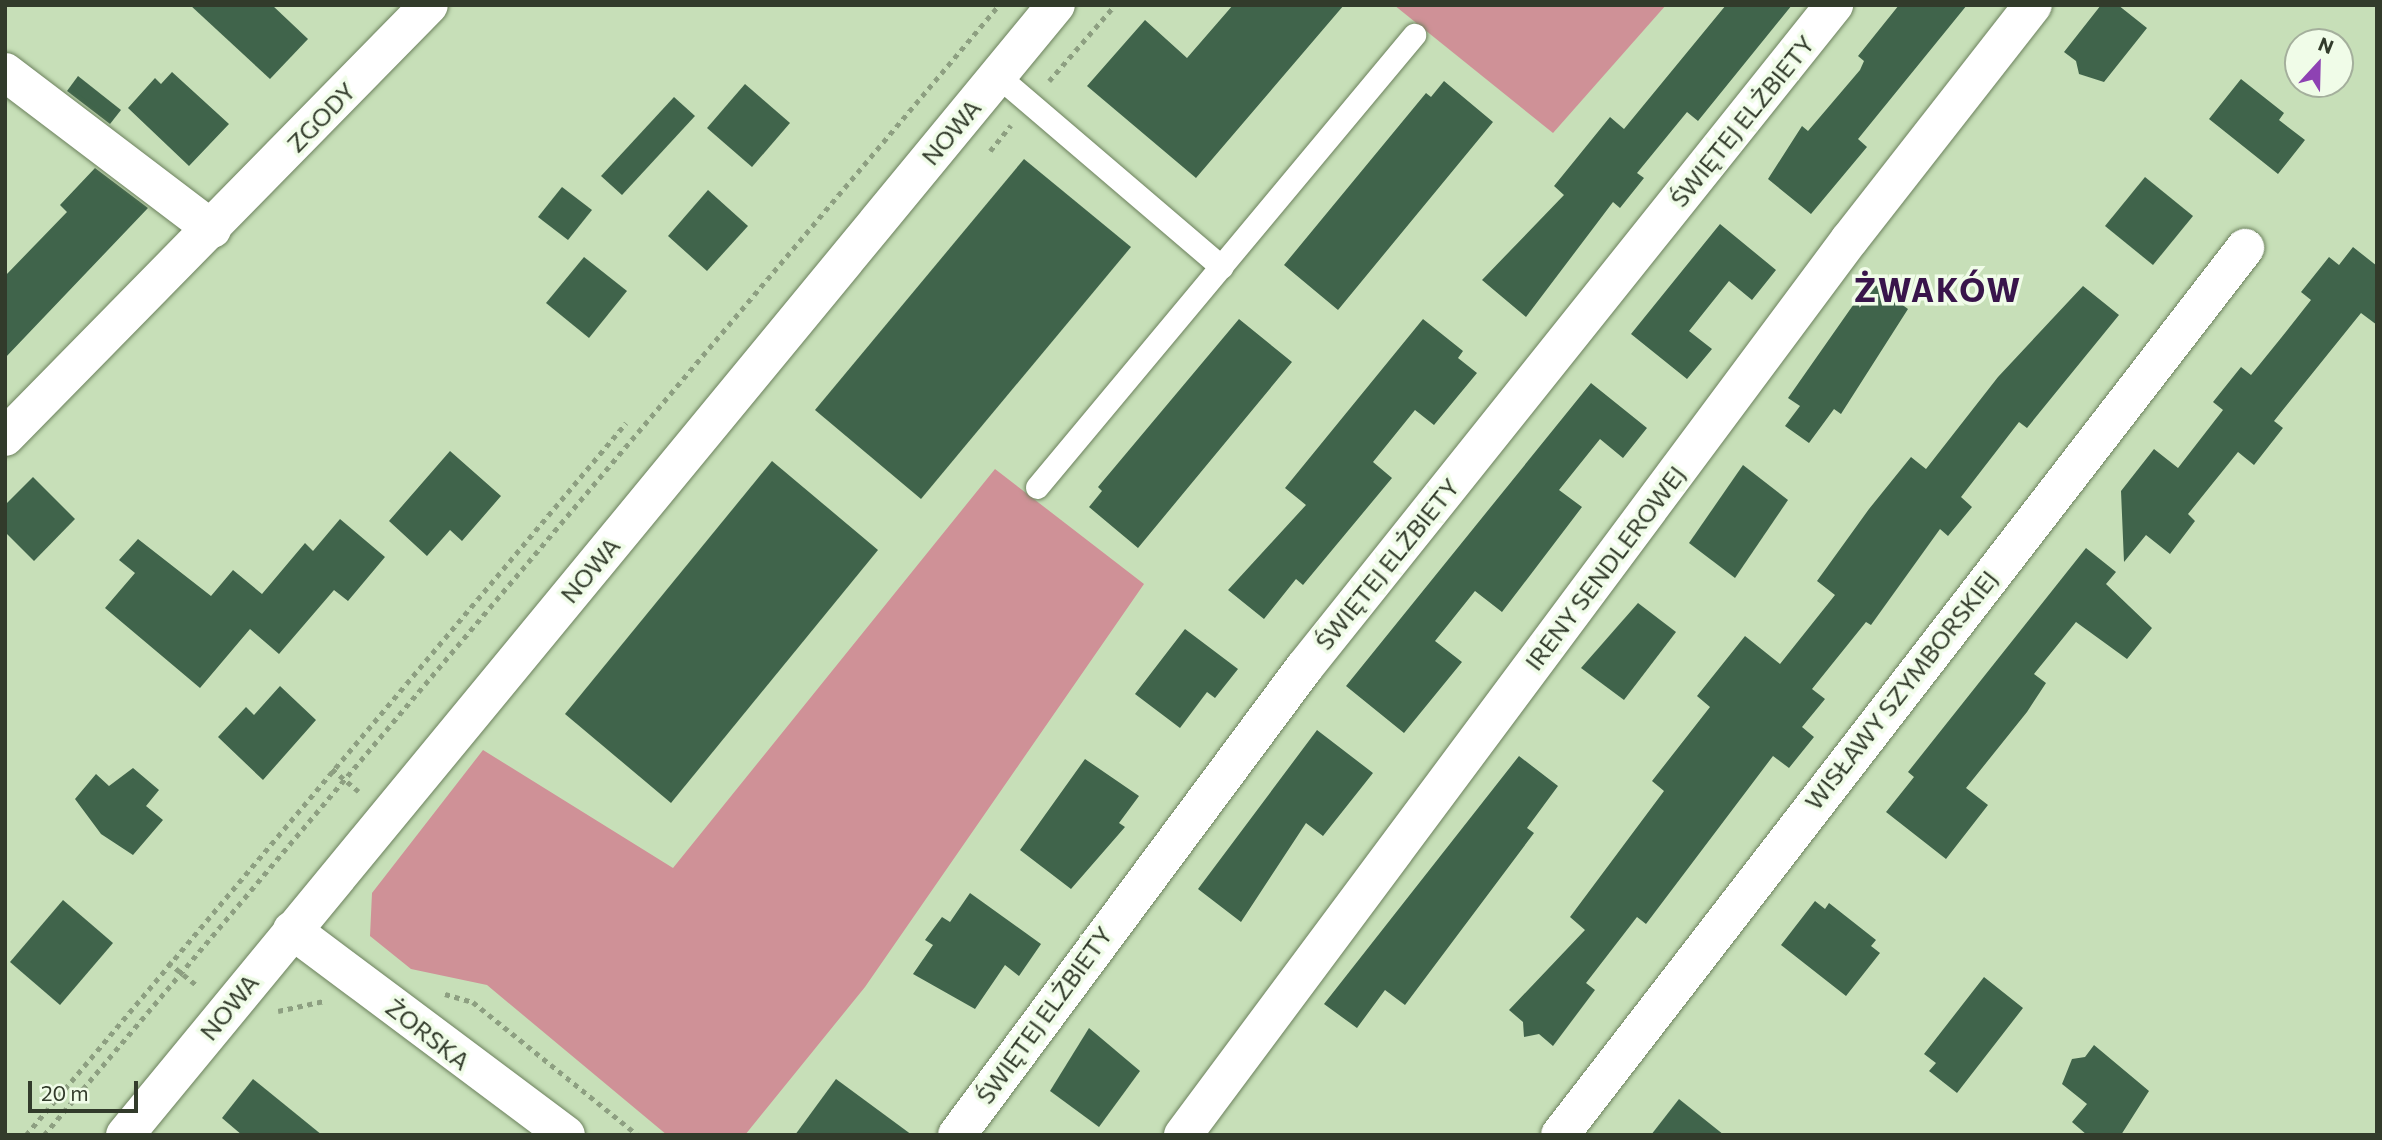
<!DOCTYPE html>
<html>
<head>
<meta charset="utf-8">
<style>
  body { margin:0 }
  #map { position:relative; width:2382px; height:1140px; overflow:hidden; background:#c7dfb8; font-family:Commissioner,sans-serif }
  div>[style] { position:absolute }
  .green>* { inset:0; background:#cf9197 }
  .building>* { inset:0; background:#40644b }
  .path>* { height:4.5px; margin-top:-2.25px; transform-origin:0; background:repeating-linear-gradient(90deg,#8d9f81 0 5px,transparent 0 10px) }
  .roads { filter:drop-shadow(0 0 2px #6c815d) drop-shadow(0 0 2px #6c815d) }
  .service>* { height:23px; margin:-11.5px; padding:0 11.5px; transform-origin:11.5px; border-radius:11.5px; background:#fff }
  .minor>* { height:38px; margin:-19px; padding:0 19px; transform-origin:19px; border-radius:19px; background:#fff }
  span { translate:-50% -50%; white-space:nowrap; text-align:center; line-height:1.15; -webkit-text-stroke:7px #f0fce8; paint-order:stroke }
  .street-label { font-size:24px; color:#323b2b }
  .district-label { font-size:32px; color:#39154b; font-weight:700; letter-spacing:2px }
  .frame { position:absolute; inset:0; border:7px solid #323b2b; pointer-events:none }
  .north { position:absolute; left:2284px; top:28px; width:70px; height:70px; box-sizing:border-box; background:#f0fce8; border:2px solid #a4af9c; border-radius:50%; rotate:22deg; font-size:19px; font-weight:700; line-height:28px; text-align:center; color:#323b2b }
  .north::after { content:''; display:block; margin:auto; width:24px; height:32px; background:#8e42b3; clip-path:polygon(50% 0,100% 100%,50% 72%,0 100%) }
  .scale { position:absolute; left:28px; top:1081px; width:110px; height:32px; box-sizing:border-box; border:4px solid #323b2b; border-top:0; padding-left:9px; font-size:21px; line-height:24px; white-space:nowrap; color:#323b2b; -webkit-text-stroke:5px #f0fce8; paint-order:stroke }
</style>
</head>
<body>
<div id="map">
  <div class="green">
    <div style="clip-path:polygon(1394px 5px,1666px 5px,1553px 133px)"></div>
    <div style="clip-path:polygon(995px 469px,1144px 584px,865px 987px,745px 1135px,667px 1135px,487px 985px,411px 969px,370px 936px,372px 893px,483px 750px,673px 868px)"></div>
  </div>
  <div class="building">
    <div style="clip-path:polygon(190px 5px,272px 5px,308px 39px,270px 79px)"></div>
    <div style="clip-path:polygon(1233px 5px,1344px 5px,1196px 178px,1087px 86px,1145px 20px,1187px 58px)"></div>
    <div style="clip-path:polygon(1726px 5px,1792px 5px,1698px 121px,1687px 112px,1637px 173px,1644px 178px,1620px 208px,1613px 202px,1526px 317px,1482px 280px,1564px 195px,1554px 186px,1610px 117px,1624px 129px)"></div>
    <div style="clip-path:polygon(1899px 5px,1967px 5px,1858px 139px,1867px 147px,1811px 214px,1768px 179px,1802px 126px,1808px 131px,1860px 70px,1864px 61px,1858px 56px)"></div>
    <div style="clip-path:polygon(2101px 5px,2118px 5px,2147px 28px,2104px 82px,2079px 74px,2076px 61px,2064px 52px)"></div>
    <div style="clip-path:polygon(172px 72px,229px 124px,189px 166px,128px 108px,155px 78px,161px 84px)"></div>
    <div style="clip-path:polygon(78px 76px,121px 110px,110px 124px,67px 91px)"></div>
    <div style="clip-path:polygon(2241px 79px,2284px 113px,2279px 120px,2305px 140px,2278px 174px,2209px 119px)"></div>
    <div style="clip-path:polygon(1444px 81px,1493px 122px,1338px 310px,1284px 265px,1426px 93px,1431px 97px)"></div>
    <div style="clip-path:polygon(745px 84px,790px 123px,752px 167px,707px 128px)"></div>
    <div style="clip-path:polygon(674px 97px,695px 116px,622px 195px,601px 176px)"></div>
    <div style="clip-path:polygon(1024px 159px,1131px 247px,921px 499px,815px 410px)"></div>
    <div style="clip-path:polygon(95px 168px,148px 208px,5px 358px,5px 276px,67px 212px,60px 205px)"></div>
    <div style="clip-path:polygon(2145px 177px,2193px 216px,2153px 265px,2105px 226px)"></div>
    <div style="clip-path:polygon(562px 187px,592px 210px,568px 240px,538px 217px)"></div>
    <div style="clip-path:polygon(708px 190px,748px 226px,707px 271px,668px 236px)"></div>
    <div style="clip-path:polygon(1720px 224px,1776px 270px,1752px 300px,1729px 281px,1689px 331px,1712px 349px,1687px 379px,1631px 334px)"></div>
    <div style="clip-path:polygon(2353px 247px,2377px 266px,2377px 325px,2361px 313px,2274px 421px,2283px 428px,2254px 465px,2238px 452px,2188px 514px,2195px 521px,2170px 554px,2146px 535px,2124px 562px,2121px 491px,2154px 449px,2178px 468px,2223px 410px,2213px 402px,2241px 367px,2251px 375px,2281px 338px,2311px 300px,2301px 292px,2329px 257px,2339px 265px)"></div>
    <div style="clip-path:polygon(584px 257px,627px 291px,589px 338px,546px 303px)"></div>
    <div style="clip-path:polygon(1870px 281px,1908px 309px,1841px 414px,1834px 409px,1809px 443px,1785px 426px,1800px 406px,1788px 398px)"></div>
    <div style="clip-path:polygon(2083px 286px,2119px 315px,2027px 428px,2019px 422px,1961px 497px,1972px 507px,1948px 536px,1940px 529px,1871px 625px,1866px 622px,1812px 689px,1825px 699px,1802px 727px,1814px 737px,1789px 768px,1773px 756px,1646px 924px,1637px 917px,1586px 983px,1595px 990px,1553px 1046px,1539px 1034px,1524px 1037px,1523px 1022px,1509px 1010px,1585px 930px,1570px 917px,1664px 791px,1652px 781px,1710px 707px,1697px 696px,1745px 636px,1780px 664px,1835px 595px,1817px 581px,1869px 509px,1911px 457px,1926px 469px,1998px 377px)"></div>
    <div style="clip-path:polygon(1239px 319px,1292px 362px,1138px 548px,1089px 507px,1102px 491px,1098px 487px)"></div>
    <div style="clip-path:polygon(1423px 319px,1463px 351px,1458px 358px,1477px 373px,1434px 425px,1415px 410px,1373px 462px,1392px 478px,1303px 585px,1296px 579px,1264px 619px,1228px 590px,1306px 505px,1285px 488px)"></div>
    <div style="clip-path:polygon(1591px 383px,1647px 428px,1623px 458px,1600px 439px,1559px 490px,1582px 507px,1502px 612px,1475px 591px,1435px 641px,1462px 662px,1404px 733px,1346px 686px)"></div>
    <div style="clip-path:polygon(450px 451px,501px 496px,462px 541px,450px 530px,427px 556px,389px 521px)"></div>
    <div style="clip-path:polygon(772px 461px,878px 550px,671px 803px,565px 714px)"></div>
    <div style="clip-path:polygon(1743px 465px,1788px 500px,1735px 578px,1689px 543px)"></div>
    <div style="clip-path:polygon(33px 477px,75px 519px,34px 561px,5px 532px,5px 505px)"></div>
    <div style="clip-path:polygon(340px 519px,385px 557px,348px 601px,334px 590px,279px 654px,250px 629px,200px 688px,105px 608px,135px 573px,119px 560px,138px 539px,211px 596px,233px 570px,262px 594px,305px 543px,313px 551px)"></div>
    <div style="clip-path:polygon(2086px 548px,2116px 572px,2106px 584px,2152px 628px,2127px 659px,2076px 622px,2034px 674px,2046px 683px,2027px 712px,1966px 788px,1988px 805px,1946px 859px,1886px 812px,1914px 777px,1908px 772px)"></div>
    <div style="clip-path:polygon(1638px 603px,1676px 632px,1624px 700px,1581px 668px)"></div>
    <div style="clip-path:polygon(1185px 629px,1238px 669px,1215px 698px,1207px 692px,1180px 728px,1135px 694px)"></div>
    <div style="clip-path:polygon(280px 686px,316px 720px,263px 780px,218px 737px,246px 707px,254px 715px)"></div>
    <div style="clip-path:polygon(1317px 730px,1373px 773px,1323px 836px,1306px 823px,1241px 922px,1198px 889px)"></div>
    <div style="clip-path:polygon(1519px 756px,1558px 786px,1527px 828px,1534px 833px,1405px 1005px,1385px 990px,1357px 1028px,1324px 1004px)"></div>
    <div style="clip-path:polygon(1085px 759px,1139px 796px,1119px 823px,1125px 827px,1071px 889px,1020px 850px)"></div>
    <div style="clip-path:polygon(133px 768px,159px 790px,146px 806px,163px 820px,133px 855px,101px 834px,75px 799px,96px 774px,109px 786px)"></div>
    <div style="clip-path:polygon(970px 893px,1041px 944px,1019px 976px,1005px 965px,975px 1009px,913px 974px,933px 945px,925px 940px,942px 917px,950px 922px)"></div>
    <div style="clip-path:polygon(63px 900px,113px 943px,60px 1005px,10px 962px)"></div>
    <div style="clip-path:polygon(1815px 901px,1825px 909px,1829px 903px,1876px 940px,1871px 946px,1880px 953px,1846px 996px,1781px 945px)"></div>
    <div style="clip-path:polygon(1984px 977px,2023px 1008px,1957px 1093px,1929px 1071px,1936px 1063px,1924px 1054px)"></div>
    <div style="clip-path:polygon(1089px 1028px,1140px 1071px,1099px 1127px,1050px 1091px)"></div>
    <div style="clip-path:polygon(2094px 1045px,2149px 1091px,2121px 1135px,2087px 1135px,2072px 1122px,2087px 1104px,2062px 1084px,2072px 1059px,2085px 1057px)"></div>
    <div style="clip-path:polygon(253px 1079px,322px 1135px,242px 1135px,222px 1118px)"></div>
    <div style="clip-path:polygon(836px 1079px,912px 1135px,795px 1135px)"></div>
    <div style="clip-path:polygon(1679px 1099px,1724px 1135px,1651px 1135px)"></div>
  </div>
  <div class="path">
    <div style="left:1049px;top:81px;width:101px;rotate:-49deg"></div>
    <div style="left:990px;top:151px;width:33px;rotate:-51deg"></div>
    <div style="left:332px;top:769px;width:35px;rotate:40deg"></div>
    <div style="left:168px;top:962px;width:38px;rotate:39deg"></div>
    <div style="left:445px;top:994px;width:29px;rotate:16deg"></div>
    <div style="left:473px;top:1002px;width:212px;rotate:38.9deg"></div>
    <div style="left:278px;top:1011px;width:47px;rotate:-12.3deg"></div>
    <div style="left:26px;top:1135px;width:931px;rotate:-49.88deg"></div>
    <div style="left:44px;top:1135px;width:1480px;rotate:-49.8deg"></div>
  </div>
  <div class="roads">
    <div class="service">
      <div style="left:998px;top:76px;width:294px;rotate:40.5deg"></div>
      <div style="left:1037px;top:487px;width:589px;rotate:-50.17deg"></div>
    </div>
    <div class="minor">
      <div style="left:5px;top:72px;width:260px;rotate:37.2deg"></div>
      <div style="left:5px;top:437px;width:605px;rotate:-45.54deg"></div>
      <div style="left:292px;top:930px;width:342px;rotate:36.8deg"></div>
      <div style="left:125px;top:1135px;width:1464px;rotate:-50.52deg"></div>
      <div style="left:957px;top:1135px;width:582px;rotate:-53.39deg"></div>
      <div style="left:1304px;top:668px;width:849px;rotate:-51.36deg"></div>
      <div style="left:1183px;top:1135px;width:1117px;rotate:-53.34deg"></div>
      <div style="left:1850px;top:239px;width:297px;rotate:-52deg"></div>
      <div style="left:1560px;top:1135px;width:1121px;rotate:-52.32deg"></div>
    </div>
  </div>
  <div class="street-label">
    <span style="left:321px;top:117px;rotate:-46deg">ZGODY</span>
    <span style="left:1742px;top:121px;rotate:-51deg">ŚWIĘTEJ ELŻBIETY</span>
    <span style="left:951px;top:132px;rotate:-50deg">NOWA</span>
    <span style="left:1387px;top:564px;rotate:-51deg">ŚWIĘTEJ ELŻBIETY</span>
    <span style="left:1605px;top:568px;rotate:-53deg">IRENY SENDLEROWEJ</span>
    <span style="left:590px;top:570px;rotate:-50deg">NOWA</span>
    <span style="left:1901px;top:690px;rotate:-52deg">WISŁAWY SZYMBORSKIEJ</span>
    <span style="left:229px;top:1007px;rotate:-51deg">NOWA</span>
    <span style="left:1044px;top:1015px;rotate:-54deg">ŚWIĘTEJ ELŻBIETY</span>
    <span style="left:428px;top:1034px;rotate:38deg">ŻORSKA</span>
  </div>
  <div class="district-label">
    <span style="left:1938px;top:289px">ŻWAKÓW</span>
  </div>
  <div class="frame"></div>
  <div class="north">N</div>
  <div class="scale">20 m</div>
</div>
</body>
</html>
